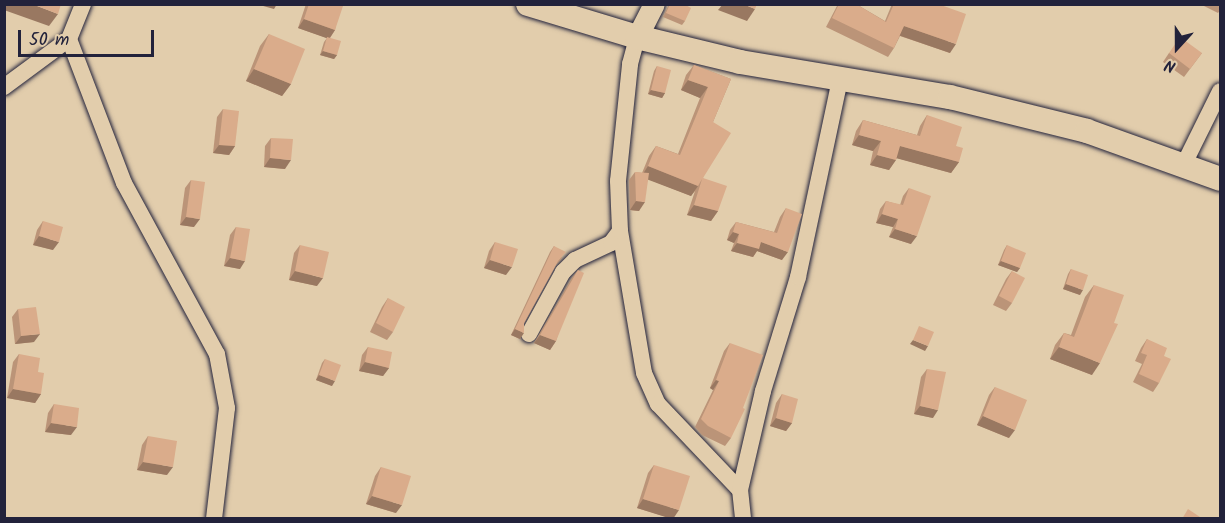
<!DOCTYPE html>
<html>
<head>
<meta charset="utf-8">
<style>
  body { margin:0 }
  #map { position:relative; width:1225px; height:523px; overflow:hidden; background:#e2cdac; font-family:Kalam,sans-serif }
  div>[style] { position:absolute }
  .roads { filter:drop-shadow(0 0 2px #22223b) drop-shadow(0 0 2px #22223b) }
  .minor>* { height:16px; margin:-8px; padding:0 8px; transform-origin:8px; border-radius:8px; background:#e2cdac }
  .tertiary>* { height:21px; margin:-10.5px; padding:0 10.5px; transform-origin:10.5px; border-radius:10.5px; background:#e2cdac }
  .secondary>* { height:24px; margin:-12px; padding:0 12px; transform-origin:12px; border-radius:12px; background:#e2cdac }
  .wall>* { inset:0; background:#bb9478 }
  .shaded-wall>* { inset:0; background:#997861 }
  .building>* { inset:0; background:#daac8b }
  span { translate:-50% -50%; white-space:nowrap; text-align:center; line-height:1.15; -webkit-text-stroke:4.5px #e2cdac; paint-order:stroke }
  .frame { position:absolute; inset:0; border:6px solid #22223b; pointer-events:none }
  .north { position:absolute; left:1147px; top:18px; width:60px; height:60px; -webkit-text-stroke:4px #e2cdac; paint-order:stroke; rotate:201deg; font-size:16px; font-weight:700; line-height:24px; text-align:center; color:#22223b }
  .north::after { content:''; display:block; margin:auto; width:21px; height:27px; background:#22223b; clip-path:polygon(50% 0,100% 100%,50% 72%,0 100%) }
  .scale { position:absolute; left:18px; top:30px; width:136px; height:27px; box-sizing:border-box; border:3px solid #22223b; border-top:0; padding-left:8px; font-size:18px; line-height:21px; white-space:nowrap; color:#22223b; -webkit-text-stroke:4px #e2cdac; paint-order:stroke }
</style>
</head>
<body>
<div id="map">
  <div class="roads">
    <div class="minor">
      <div style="left:69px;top:39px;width:154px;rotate:69.1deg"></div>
      <div style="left:124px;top:183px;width:195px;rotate:61.5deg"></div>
      <div style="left:217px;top:354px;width:55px;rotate:79.5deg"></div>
      <div style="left:227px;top:408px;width:111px;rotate:96.7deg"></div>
      <div style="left:4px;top:87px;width:81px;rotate:-36.4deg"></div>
      <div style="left:69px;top:39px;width:38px;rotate:-68deg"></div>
      <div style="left:1184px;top:164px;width:81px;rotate:-63.7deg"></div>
      <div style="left:620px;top:231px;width:144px;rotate:80.4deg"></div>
      <div style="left:644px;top:373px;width:34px;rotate:66deg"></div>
      <div style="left:658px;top:404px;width:119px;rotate:46.4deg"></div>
      <div style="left:529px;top:334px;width:71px;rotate:-61.3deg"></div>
      <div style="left:563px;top:272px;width:17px;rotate:-45deg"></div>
      <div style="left:575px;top:260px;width:40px;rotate:-25deg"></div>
      <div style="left:611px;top:243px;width:15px;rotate:-53deg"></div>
      <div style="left:620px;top:231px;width:50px;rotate:-92.3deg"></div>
      <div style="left:618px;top:181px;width:118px;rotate:-84.1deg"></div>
      <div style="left:630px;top:64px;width:28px;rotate:-75deg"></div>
      <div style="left:743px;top:518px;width:28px;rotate:-96deg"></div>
      <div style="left:740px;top:490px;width:102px;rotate:-76.9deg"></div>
      <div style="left:763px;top:391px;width:119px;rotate:-72.9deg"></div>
      <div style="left:798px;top:277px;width:201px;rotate:-78deg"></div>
    </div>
    <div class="tertiary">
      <div style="left:637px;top:37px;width:37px;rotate:-63deg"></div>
    </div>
    <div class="secondary">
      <div style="left:528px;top:4px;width:114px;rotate:16.8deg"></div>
      <div style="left:637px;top:37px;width:106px;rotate:13.6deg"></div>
      <div style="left:740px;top:62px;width:213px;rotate:9.5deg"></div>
      <div style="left:950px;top:97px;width:141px;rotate:13.9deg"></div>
      <div style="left:1087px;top:131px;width:141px;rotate:19.8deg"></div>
    </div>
  </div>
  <div class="wall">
    <div style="clip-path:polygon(306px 4px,339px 4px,335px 30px,330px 38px,337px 55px,334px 59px,320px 55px,324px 42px,327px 38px,298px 28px)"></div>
    <div style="clip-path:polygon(669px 4px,684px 4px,685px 21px,682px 25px,663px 17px)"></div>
    <div style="clip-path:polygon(838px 4px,856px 4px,885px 21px,892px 4px,938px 4px,950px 53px,900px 36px,894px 48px,888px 57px,826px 27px)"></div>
    <div style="clip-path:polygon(1200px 4px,1221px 4px,1221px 9px,1218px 13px)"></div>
    <div style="clip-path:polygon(269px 34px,291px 84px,282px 96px,246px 81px,260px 46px)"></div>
    <div style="clip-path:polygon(1169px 53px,1202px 53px,1184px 77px,1163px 62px)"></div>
    <div style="clip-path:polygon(694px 65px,731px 79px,713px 122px,703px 178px,718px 211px,711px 221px,687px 215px,695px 191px,691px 196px,648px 179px,639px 211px,630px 210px,629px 180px,635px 172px,642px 173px,649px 156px,656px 146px,678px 154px,700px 98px,681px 90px,686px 75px)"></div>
    <div style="clip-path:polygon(657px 66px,665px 93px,662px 98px,648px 94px,654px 71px)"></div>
    <div style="clip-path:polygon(223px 109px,235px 146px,229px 155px,213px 153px,217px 117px)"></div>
    <div style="clip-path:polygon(927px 115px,956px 146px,959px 162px,951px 173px,897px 158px,889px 170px,870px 165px,873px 151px,852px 145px,856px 131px,863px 120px,917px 135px,920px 126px)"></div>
    <div style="clip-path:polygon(271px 138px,285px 169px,264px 167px,265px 146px)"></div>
    <div style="clip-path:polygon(191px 180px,194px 227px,180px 225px,185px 188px)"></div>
    <div style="clip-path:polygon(909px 188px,911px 244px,889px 237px,893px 227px,876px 223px,880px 209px,886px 201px,900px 205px,903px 196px)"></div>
    <div style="clip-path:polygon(786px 208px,782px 260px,757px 251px,753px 257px,731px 251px,734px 243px,727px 240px,730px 230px,736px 222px,774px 232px,780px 217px)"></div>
    <div style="clip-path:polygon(43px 221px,53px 250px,33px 245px,37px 230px)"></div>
    <div style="clip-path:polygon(236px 227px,240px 269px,224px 266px,230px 235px)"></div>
    <div style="clip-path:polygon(495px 242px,506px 275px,484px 268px,489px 251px)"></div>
    <div style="clip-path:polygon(300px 245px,317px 286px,289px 280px,294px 253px)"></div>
    <div style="clip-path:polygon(1007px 245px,1020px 268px,1017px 272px,998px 265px,1004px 250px)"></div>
    <div style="clip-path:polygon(554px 246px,562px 258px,556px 265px,524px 323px,520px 339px,511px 335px,550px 252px)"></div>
    <div style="clip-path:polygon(1071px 269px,1080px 295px,1063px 289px,1068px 274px)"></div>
    <div style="clip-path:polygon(578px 270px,556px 341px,550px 350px,534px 343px,572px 278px)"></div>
    <div style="clip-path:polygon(1012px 271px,1012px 303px,1006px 311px,993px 305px,1006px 279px)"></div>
    <div style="clip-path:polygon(1094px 285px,1092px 375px,1050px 359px,1055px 345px,1064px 333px,1071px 335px,1085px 297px)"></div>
    <div style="clip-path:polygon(388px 298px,393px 332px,387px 340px,370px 332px,382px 307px)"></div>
    <div style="clip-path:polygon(18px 309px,34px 342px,15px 344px,12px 317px)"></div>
    <div style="clip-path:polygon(1147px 339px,1164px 356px,1159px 383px,1153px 392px,1133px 382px,1142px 364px,1135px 361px,1141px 348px)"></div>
    <div style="clip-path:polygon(730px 343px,731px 438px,725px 446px,702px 435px,695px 427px,713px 390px,710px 388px,724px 351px)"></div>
    <div style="clip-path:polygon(368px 347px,389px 368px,383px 376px,359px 371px,362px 355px)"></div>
    <div style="clip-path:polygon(19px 354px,38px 372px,41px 394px,35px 403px,7px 398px,13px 362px)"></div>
    <div style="clip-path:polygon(325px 359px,332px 386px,316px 380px,322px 363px)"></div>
    <div style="clip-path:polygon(927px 369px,933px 418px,914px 414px,921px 377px)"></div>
    <div style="clip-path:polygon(995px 387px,1009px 438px,977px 425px,989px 395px)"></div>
    <div style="clip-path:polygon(782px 394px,792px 423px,786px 431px,770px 426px,776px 403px)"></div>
    <div style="clip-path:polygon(54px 404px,71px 435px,45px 432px,48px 413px)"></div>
    <div style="clip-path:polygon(148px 436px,167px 475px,137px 470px,142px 445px)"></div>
    <div style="clip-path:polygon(654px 465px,673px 519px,637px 508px,648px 473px)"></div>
    <div style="clip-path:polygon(381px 467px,396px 513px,366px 504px,375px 476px)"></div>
  </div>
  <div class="shaded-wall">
    <div style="clip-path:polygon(5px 4px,32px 4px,58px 14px,49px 26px,4px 10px)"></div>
    <div style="clip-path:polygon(256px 4px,277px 4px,274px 9px)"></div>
    <div style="clip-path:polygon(723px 4px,743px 4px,755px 9px,747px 21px,718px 10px)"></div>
    <div style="clip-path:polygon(304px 19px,335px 30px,329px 39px,298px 28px)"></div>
    <div style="clip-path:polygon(904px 26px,956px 44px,950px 53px,898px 35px)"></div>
    <div style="clip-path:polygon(323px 51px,337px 55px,334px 59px,320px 55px)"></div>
    <div style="clip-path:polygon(254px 69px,291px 84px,282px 96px,246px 81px)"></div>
    <div style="clip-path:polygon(688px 80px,708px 87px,700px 98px,681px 90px)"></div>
    <div style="clip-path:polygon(651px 90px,665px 93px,662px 98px,648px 94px)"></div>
    <div style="clip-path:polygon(859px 135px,881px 141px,873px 151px,852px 145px)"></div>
    <div style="clip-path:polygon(219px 145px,235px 146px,229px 155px,213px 153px)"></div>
    <div style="clip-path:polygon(900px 146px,959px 162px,951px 173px,892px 157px)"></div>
    <div style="clip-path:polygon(877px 155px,896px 160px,889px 170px,870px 165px)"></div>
    <div style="clip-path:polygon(270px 158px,291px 160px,285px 169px,264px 167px)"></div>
    <div style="clip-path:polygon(648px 166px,698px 186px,691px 196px,641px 177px)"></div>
    <div style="clip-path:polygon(636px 201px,645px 202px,639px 211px,630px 210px)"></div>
    <div style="clip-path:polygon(694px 205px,718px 211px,711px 221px,687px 215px)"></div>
    <div style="clip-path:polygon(882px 214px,898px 219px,893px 227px,876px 223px)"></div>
    <div style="clip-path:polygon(186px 217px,200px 219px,194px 227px,180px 225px)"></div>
    <div style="clip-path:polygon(895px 229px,917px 236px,911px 244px,889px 237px)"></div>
    <div style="clip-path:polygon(733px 232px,739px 234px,734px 243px,727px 240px)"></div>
    <div style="clip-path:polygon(39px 236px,59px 242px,53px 250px,33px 245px)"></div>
    <div style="clip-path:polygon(761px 242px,788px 252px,782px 260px,757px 251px,753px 257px,731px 251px,737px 243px)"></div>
    <div style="clip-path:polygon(230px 258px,245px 261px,240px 269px,224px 266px)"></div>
    <div style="clip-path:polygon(490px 260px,512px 267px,506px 275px,484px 268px)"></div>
    <div style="clip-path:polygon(1001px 261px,1020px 268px,1017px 272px,998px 265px)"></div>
    <div style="clip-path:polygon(295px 271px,323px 278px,317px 286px,289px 280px)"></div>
    <div style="clip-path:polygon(1066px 284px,1083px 290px,1080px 295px,1063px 289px)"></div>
    <div style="clip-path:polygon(515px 329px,524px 333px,520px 339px,511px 335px)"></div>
    <div style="clip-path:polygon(40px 334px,34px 342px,15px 344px,21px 336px)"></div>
    <div style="clip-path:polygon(540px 335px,556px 341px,550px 350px,534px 343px)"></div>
    <div style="clip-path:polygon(913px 340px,928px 346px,925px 351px,910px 344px)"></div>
    <div style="clip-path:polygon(1059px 347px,1100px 363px,1092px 375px,1050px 359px)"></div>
    <div style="clip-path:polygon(365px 362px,389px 368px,383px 376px,359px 371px)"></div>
    <div style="clip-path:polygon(319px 375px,335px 381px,332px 386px,316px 380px)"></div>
    <div style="clip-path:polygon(716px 380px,719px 381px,713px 390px,710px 388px)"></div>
    <div style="clip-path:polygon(13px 389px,41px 394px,35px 403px,7px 398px)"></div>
    <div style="clip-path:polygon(920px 406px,938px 410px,933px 418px,914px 414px)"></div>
    <div style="clip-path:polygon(983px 416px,1015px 430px,1009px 438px,977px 425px)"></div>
    <div style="clip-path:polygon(776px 418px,792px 423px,786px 431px,770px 426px)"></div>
    <div style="clip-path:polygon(51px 423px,77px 427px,71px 435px,45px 432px)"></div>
    <div style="clip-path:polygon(143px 462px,173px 467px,167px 475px,137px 470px)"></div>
    <div style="clip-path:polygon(372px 496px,402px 505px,396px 513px,366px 504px)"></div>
    <div style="clip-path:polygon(643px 499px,679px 510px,673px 519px,672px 519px,637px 508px)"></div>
  </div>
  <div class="building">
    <div style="clip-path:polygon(32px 4px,61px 4px,58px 14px)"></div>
    <div style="clip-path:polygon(309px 4px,339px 4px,343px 6px,335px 30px,304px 19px)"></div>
    <div style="clip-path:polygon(670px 4px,684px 4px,691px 8px,685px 21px,666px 13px)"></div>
    <div style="clip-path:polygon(743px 4px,757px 4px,755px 9px)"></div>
    <div style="clip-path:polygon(839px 4px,856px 4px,886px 22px,894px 4px,938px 4px,966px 14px,956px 44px,904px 26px,894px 48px,832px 18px)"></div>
    <div style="clip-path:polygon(269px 34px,305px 49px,291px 84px,254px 69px)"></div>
    <div style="clip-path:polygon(327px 37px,341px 41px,337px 55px,323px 51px)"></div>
    <div style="clip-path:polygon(1180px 37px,1202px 53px,1190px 69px,1169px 53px)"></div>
    <div style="clip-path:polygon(694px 65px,731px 79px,713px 122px,731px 133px,703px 178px,727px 186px,718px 211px,694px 205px,702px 179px,698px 186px,648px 166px,656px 146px,680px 155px,708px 87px,688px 80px)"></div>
    <div style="clip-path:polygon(657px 66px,671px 70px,665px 93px,651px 90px)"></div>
    <div style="clip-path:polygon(223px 109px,239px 111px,235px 146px,219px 145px)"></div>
    <div style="clip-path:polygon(927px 115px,962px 127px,956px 146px,963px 148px,959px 162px,900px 146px,896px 160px,877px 155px,881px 141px,859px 135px,863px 120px,920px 136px)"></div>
    <div style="clip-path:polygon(271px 138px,293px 139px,291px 160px,270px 158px)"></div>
    <div style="clip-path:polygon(635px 172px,649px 173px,645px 202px,636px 201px)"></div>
    <div style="clip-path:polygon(191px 180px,205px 182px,200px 219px,186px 217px)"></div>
    <div style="clip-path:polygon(909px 188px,931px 196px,917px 236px,895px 229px,898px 219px,882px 214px,886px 201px,903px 205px)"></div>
    <div style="clip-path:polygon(786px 208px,802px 214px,788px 252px,761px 242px,759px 249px,737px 243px,739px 234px,733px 232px,736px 222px,777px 233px)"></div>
    <div style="clip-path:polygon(43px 221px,63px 227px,59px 242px,39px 236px)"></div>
    <div style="clip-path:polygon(236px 227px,250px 229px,245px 261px,230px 258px)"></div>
    <div style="clip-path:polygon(495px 242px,518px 249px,512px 267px,490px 260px)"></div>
    <div style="clip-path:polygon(300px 245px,329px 252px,323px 278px,295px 271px)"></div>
    <div style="clip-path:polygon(1007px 245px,1026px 253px,1020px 268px,1001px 261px)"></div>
    <div style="clip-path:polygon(554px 246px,566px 252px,558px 261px,524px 323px,524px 333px,515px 329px)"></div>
    <div style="clip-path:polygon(1071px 269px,1088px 275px,1083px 290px,1066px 284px)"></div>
    <div style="clip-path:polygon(578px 270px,584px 273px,556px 341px,540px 335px)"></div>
    <div style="clip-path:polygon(1012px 271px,1025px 278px,1012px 303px,999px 296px)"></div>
    <div style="clip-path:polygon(1094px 285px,1124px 295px,1114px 323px,1118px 324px,1100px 363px,1059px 347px,1064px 333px,1074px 337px)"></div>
    <div style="clip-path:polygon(388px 298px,405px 307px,393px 332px,376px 323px)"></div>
    <div style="clip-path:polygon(36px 307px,40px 334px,21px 336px,18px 309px)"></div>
    <div style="clip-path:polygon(919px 326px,934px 332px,928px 346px,913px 340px)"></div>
    <div style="clip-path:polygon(1147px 339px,1167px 348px,1164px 356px,1171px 359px,1159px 383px,1139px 374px,1147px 355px,1141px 353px)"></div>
    <div style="clip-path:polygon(730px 343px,763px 355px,743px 408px,745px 409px,731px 438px,708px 426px,701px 419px,719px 381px,716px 380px)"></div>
    <div style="clip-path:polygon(368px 347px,392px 352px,389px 368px,365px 362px)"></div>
    <div style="clip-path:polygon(19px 354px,40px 358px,38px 372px,44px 373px,41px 394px,13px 389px)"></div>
    <div style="clip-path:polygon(325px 359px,341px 365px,335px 381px,319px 375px)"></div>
    <div style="clip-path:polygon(927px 369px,946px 372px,938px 410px,920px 406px)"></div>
    <div style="clip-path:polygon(995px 387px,1027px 400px,1015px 430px,983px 416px)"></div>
    <div style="clip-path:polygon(782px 394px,798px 399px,792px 423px,776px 418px)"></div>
    <div style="clip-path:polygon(54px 404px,79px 408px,77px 427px,51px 423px)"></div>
    <div style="clip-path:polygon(148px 436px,177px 441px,173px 467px,143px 462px)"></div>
    <div style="clip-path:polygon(654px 465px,690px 476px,679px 510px,643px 499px)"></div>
    <div style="clip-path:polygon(381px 467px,411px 476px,402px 505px,372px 496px)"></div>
    <div style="clip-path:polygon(1188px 509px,1203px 519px,1182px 519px)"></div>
  </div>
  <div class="frame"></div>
  <div class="north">N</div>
  <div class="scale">50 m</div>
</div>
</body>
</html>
